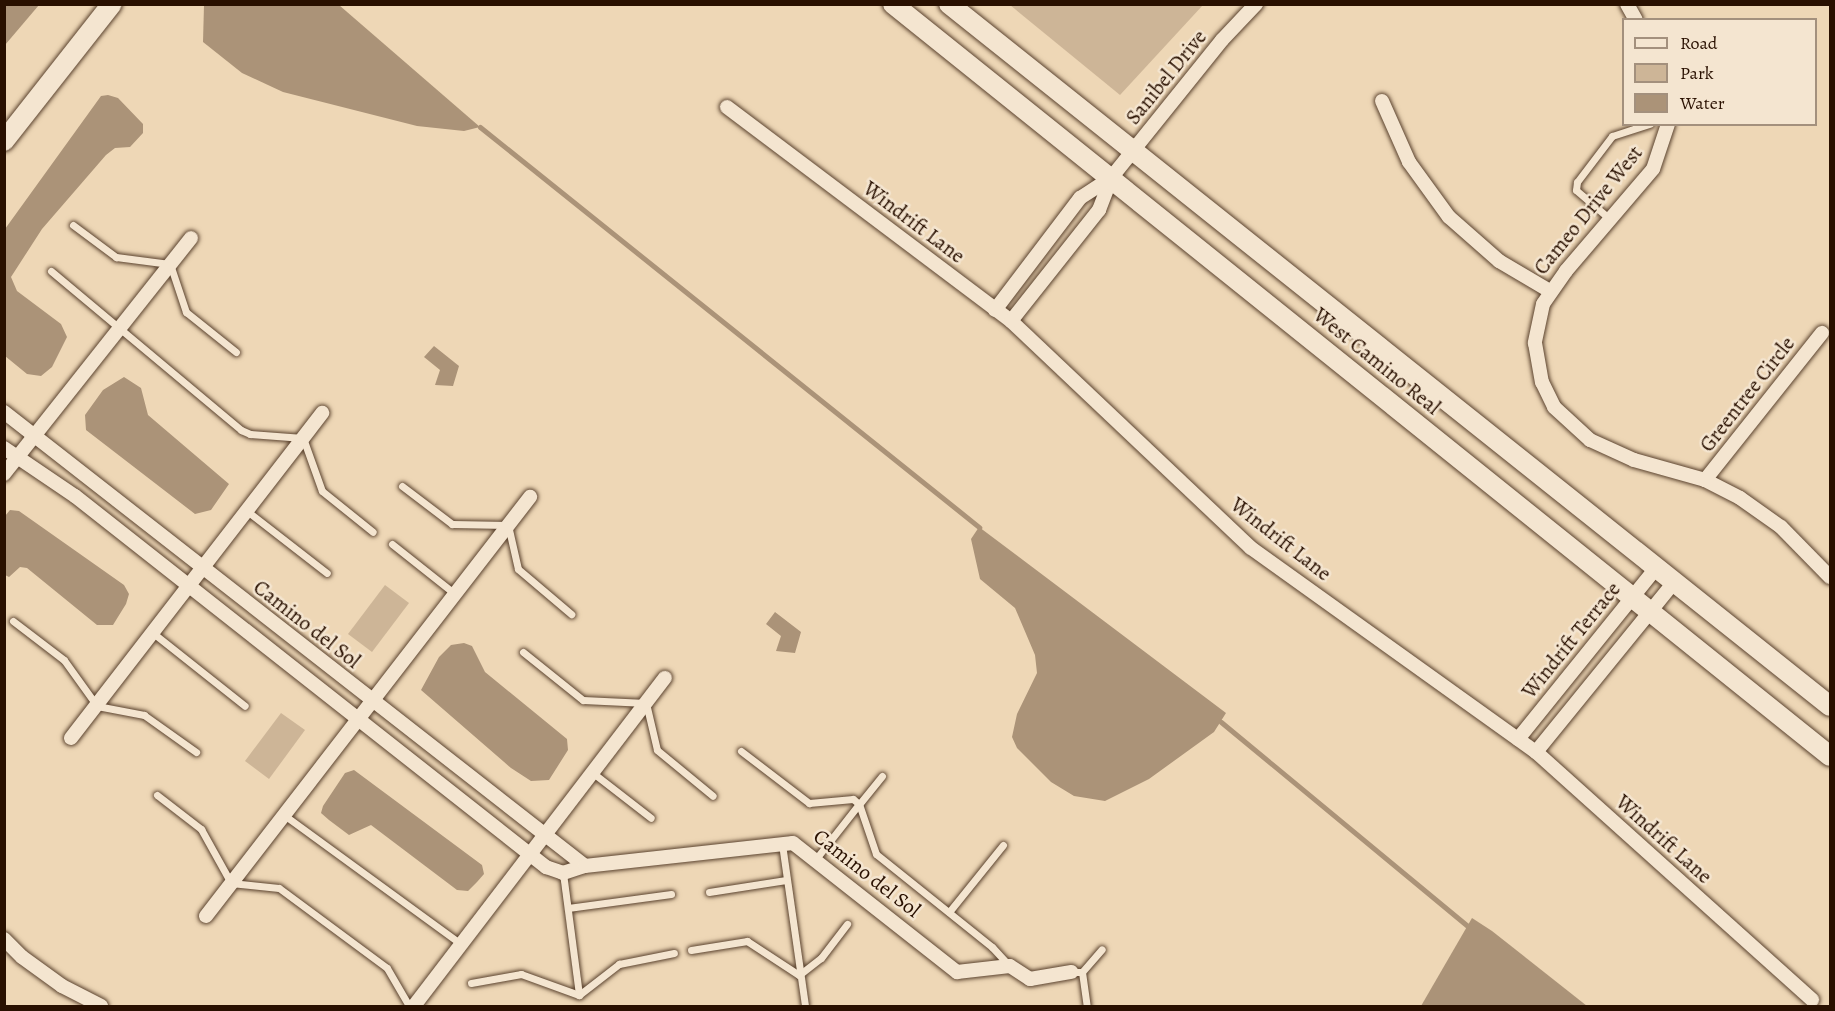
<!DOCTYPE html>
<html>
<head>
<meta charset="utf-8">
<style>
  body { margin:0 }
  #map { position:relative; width:1835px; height:1011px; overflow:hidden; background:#eed7b6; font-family:Alegreya,serif }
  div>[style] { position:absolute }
  .green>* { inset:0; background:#cdb597 }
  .water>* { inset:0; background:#ab9378 }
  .stream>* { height:5px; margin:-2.5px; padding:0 2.5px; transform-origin:2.5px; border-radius:2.5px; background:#ab9378 }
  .roads { filter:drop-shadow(0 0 2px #5a422e) drop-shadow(0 0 2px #5a422e) }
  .lane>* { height:7px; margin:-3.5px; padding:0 3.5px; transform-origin:3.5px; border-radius:3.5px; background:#f4e5d0 }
  .street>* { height:14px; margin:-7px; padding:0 7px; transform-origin:7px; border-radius:7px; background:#f4e5d0 }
  .secondary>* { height:20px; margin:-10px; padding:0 10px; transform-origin:10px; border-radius:10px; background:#f4e5d0 }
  span { translate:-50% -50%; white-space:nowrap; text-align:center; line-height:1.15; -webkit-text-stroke:5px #f4e5d0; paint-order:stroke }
  .street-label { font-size:21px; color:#291000 }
  .frame { position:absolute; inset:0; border:6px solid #291000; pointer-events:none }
  .legend { position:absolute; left:1622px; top:18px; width:195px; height:108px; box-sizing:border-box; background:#f4e5d0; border:2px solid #a3907d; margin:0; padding:8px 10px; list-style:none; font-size:18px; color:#291000 }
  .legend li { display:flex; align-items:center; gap:12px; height:30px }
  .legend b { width:30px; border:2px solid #a3907d }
</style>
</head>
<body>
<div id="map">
  <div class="green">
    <div style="clip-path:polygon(1010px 5px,1203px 5px,1120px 95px)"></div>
    <div style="clip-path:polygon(385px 585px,409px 603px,372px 652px,348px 634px)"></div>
    <div style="clip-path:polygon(281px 713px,305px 730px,269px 779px,245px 761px)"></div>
  </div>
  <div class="water">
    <div style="clip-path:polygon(5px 4px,39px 5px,5px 45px,4px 5px)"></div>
    <div style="clip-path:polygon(204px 5px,339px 5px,480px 127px,464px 131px,417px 126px,283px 92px,242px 73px,203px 42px)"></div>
    <div style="clip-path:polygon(108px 95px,118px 98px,143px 124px,143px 133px,130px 147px,115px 148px,106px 155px,42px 229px,11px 277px,17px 291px,61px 324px,67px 337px,52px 367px,41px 376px,27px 374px,5px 356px,5px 229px,101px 96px)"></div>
    <div style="clip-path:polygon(434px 346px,459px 366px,453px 386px,435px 385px,440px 370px,424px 357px)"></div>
    <div style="clip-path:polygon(124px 377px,141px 388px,148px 415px,229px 484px,211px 510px,195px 514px,86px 430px,85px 415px,103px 390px)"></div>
    <div style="clip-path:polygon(10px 510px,19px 511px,124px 585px,129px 594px,126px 604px,113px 625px,97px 625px,27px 568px,20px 567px,9px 577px,5px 575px,5px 516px)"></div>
    <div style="clip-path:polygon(979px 527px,1226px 713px,1214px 732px,1149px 779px,1105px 801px,1074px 796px,1051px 782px,1017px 748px,1012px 737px,1017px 714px,1037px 673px,1035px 655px,1015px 608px,980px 579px,971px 539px)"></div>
    <div style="clip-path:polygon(775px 612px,801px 632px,795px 653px,776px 651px,781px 636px,766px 624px)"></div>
    <div style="clip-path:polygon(464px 643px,472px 646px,485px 672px,567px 739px,568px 750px,549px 780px,531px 781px,511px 768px,421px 690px,439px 657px,451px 645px)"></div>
    <div style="clip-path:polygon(354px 770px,482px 865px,484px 874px,477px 882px,468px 891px,457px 890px,371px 825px,349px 835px,329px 820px,321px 813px,323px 806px,345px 773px)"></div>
    <div style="clip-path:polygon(1472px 918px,1492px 931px,1587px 1006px,1421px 1006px)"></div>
  </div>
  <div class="stream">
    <div style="left:480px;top:127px;width:640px;rotate:38.72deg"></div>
    <div style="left:1221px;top:722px;width:320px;rotate:39.6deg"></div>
  </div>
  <div class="roads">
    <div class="lane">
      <div style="left:1611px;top:220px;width:46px;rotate:-139.4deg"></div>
      <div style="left:1576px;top:190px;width:8px;rotate:-83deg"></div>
      <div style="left:1577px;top:182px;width:58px;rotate:-52.7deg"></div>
      <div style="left:1612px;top:136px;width:40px;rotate:-18deg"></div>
      <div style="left:73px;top:225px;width:54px;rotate:36.7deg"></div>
      <div style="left:116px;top:257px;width:54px;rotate:7.4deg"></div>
      <div style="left:170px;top:264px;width:51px;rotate:71.6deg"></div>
      <div style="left:186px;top:312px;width:64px;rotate:38.7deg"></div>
      <div style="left:51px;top:271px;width:248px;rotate:39.9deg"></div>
      <div style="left:241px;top:430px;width:10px;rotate:24deg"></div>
      <div style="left:250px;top:434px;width:53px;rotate:4.3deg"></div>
      <div style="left:303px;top:438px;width:56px;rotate:70.3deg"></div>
      <div style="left:322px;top:491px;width:65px;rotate:38.8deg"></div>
      <div style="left:402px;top:486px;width:63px;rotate:37.2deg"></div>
      <div style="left:452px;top:524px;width:56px;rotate:1deg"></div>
      <div style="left:508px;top:525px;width:45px;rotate:77.2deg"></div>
      <div style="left:518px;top:569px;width:70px;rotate:40.3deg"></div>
      <div style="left:247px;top:511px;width:101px;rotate:37.8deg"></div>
      <div style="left:392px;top:544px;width:80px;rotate:38.4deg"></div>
      <div style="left:13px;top:621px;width:64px;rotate:37.4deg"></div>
      <div style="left:64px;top:660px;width:57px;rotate:54.3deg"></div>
      <div style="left:97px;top:706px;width:48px;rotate:10.8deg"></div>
      <div style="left:144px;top:715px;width:64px;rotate:35.4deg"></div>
      <div style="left:153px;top:633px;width:117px;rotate:38.4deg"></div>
      <div style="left:523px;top:652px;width:77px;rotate:38.7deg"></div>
      <div style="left:583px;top:700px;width:63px;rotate:2.7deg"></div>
      <div style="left:646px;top:703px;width:48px;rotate:76.8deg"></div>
      <div style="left:657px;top:750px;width:72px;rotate:39.4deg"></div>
      <div style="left:741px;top:751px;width:86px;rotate:37.4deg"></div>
      <div style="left:809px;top:803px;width:44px;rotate:-5.2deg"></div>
      <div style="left:853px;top:799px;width:8px;rotate:40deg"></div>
      <div style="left:859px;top:804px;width:71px;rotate:128.2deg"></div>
      <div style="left:593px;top:773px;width:73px;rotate:37.8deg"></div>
      <div style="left:882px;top:776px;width:36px;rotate:129deg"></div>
      <div style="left:859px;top:804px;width:53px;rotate:71.2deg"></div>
      <div style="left:876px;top:854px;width:149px;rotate:38.7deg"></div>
      <div style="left:992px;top:947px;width:26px;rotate:47deg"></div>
      <div style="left:157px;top:795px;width:56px;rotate:37.7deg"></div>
      <div style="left:201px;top:829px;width:62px;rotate:60.9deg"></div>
      <div style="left:231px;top:883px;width:48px;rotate:5.9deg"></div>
      <div style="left:279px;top:888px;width:134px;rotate:36.5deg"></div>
      <div style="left:387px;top:968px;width:44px;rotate:59.9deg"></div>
      <div style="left:284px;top:815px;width:219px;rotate:36.1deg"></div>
      <div style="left:782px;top:844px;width:163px;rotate:81.9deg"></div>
      <div style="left:563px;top:873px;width:123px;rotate:82.5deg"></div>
      <div style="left:709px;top:892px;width:78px;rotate:-8.9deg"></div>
      <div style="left:568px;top:908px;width:104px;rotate:-7.7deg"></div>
      <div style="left:949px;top:912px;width:86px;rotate:-51.1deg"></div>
      <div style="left:691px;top:950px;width:57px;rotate:-9.1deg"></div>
      <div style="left:747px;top:941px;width:62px;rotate:33.2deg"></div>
      <div style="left:799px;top:975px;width:28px;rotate:-38deg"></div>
      <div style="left:821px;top:958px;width:43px;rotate:-52.6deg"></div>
      <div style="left:1071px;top:972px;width:11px"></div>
      <div style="left:1082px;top:972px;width:34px;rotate:82deg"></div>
      <div style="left:1082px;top:972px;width:30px;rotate:-49deg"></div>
      <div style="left:471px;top:983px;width:51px;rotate:-10.2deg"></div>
      <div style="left:521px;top:974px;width:62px;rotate:19.9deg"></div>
      <div style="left:579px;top:995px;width:51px;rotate:-37.8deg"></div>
      <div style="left:619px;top:964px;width:56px;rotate:-11.3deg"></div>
    </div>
    <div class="street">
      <div style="left:1627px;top:4px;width:18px;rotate:61deg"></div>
      <div style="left:1382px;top:101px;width:67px;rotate:66.1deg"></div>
      <div style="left:1409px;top:162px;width:68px;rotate:54deg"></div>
      <div style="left:1449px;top:217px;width:67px;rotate:41.3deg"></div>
      <div style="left:1499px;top:261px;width:59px;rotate:30.5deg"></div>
      <div style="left:727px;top:107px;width:356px;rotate:37deg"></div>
      <div style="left:1011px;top:321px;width:330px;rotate:43.4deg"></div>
      <div style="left:1251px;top:548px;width:350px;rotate:35.6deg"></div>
      <div style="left:1536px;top:752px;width:371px;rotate:41.9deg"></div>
      <div style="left:1668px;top:124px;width:47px;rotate:108.4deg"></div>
      <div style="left:1653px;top:169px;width:134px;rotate:130.5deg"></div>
      <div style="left:1566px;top:271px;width:40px;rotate:124.9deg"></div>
      <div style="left:1543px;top:304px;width:40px;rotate:102deg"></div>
      <div style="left:1535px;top:343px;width:40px;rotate:80deg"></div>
      <div style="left:1542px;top:382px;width:28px;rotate:64deg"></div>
      <div style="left:1554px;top:407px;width:49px;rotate:42.5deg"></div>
      <div style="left:1590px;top:440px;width:48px;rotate:24.4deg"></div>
      <div style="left:1634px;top:460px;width:74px;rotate:15.7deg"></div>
      <div style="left:1705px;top:480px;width:39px;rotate:27deg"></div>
      <div style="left:1740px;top:498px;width:50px;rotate:35.3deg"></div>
      <div style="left:1781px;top:527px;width:70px;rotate:45.6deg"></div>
      <div style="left:995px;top:310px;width:141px;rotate:-52.8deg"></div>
      <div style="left:1080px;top:198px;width:37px;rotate:-33deg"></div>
      <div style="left:1111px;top:178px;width:177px;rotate:-51.2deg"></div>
      <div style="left:1222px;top:40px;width:50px;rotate:-46.6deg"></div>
      <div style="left:1011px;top:321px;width:142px;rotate:-51.6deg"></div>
      <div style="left:1099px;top:210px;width:34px;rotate:-69deg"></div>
      <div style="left:4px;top:412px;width:737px;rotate:38deg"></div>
      <div style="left:4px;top:448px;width:86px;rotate:34.1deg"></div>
      <div style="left:75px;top:496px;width:600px;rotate:38.23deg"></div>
      <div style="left:546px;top:867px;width:18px;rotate:19deg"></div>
      <div style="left:563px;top:873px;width:23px;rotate:-18deg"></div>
      <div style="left:585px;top:866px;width:209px;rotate:-6.3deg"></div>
      <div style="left:793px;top:843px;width:209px;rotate:38.2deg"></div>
      <div style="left:957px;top:972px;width:53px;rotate:-6.5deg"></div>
      <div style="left:1010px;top:966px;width:24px;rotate:33deg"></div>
      <div style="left:1030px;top:979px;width:42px;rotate:-9.7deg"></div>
      <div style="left:4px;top:474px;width:301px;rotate:-51.6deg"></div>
      <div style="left:1705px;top:480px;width:188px;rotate:-51.5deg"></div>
      <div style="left:71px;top:738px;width:411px;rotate:-52.3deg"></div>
      <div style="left:1518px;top:739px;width:220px;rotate:-51.1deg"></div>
      <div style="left:1536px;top:752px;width:219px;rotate:-50.9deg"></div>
      <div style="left:206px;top:916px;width:530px;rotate:-52.29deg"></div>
      <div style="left:4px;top:939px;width:25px;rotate:45deg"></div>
      <div style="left:22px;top:957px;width:49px;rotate:35.9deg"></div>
      <div style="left:62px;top:986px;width:44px;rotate:27.1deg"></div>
      <div style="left:414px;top:1006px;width:413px;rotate:-52.6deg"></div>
    </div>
    <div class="secondary">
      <div style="left:893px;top:4px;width:1201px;rotate:38.75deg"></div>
      <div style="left:949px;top:4px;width:1126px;rotate:38.55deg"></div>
      <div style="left:4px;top:141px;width:174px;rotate:-51.8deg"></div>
    </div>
  </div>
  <div class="street-label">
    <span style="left:1166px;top:77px;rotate:-51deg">Sanibel Drive</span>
    <span style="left:1588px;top:210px;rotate:-51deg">Cameo Drive West</span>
    <span style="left:914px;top:222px;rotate:37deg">Windrift Lane</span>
    <span style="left:1377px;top:361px;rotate:39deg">West Camino Real</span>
    <span style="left:1747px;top:394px;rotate:-52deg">Greentree Circle</span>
    <span style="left:1281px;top:539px;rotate:38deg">Windrift Lane</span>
    <span style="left:307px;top:624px;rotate:38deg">Camino del Sol</span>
    <span style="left:1571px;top:640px;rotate:-51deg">Windrift Terrace</span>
    <span style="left:1664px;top:839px;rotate:42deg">Windrift Lane</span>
    <span style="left:867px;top:873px;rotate:38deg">Camino del Sol</span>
  </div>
  <div class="frame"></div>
  <ul class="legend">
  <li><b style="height:8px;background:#f4e5d0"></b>Road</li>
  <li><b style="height:16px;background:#cdb597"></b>Park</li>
  <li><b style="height:16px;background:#ab9378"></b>Water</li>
  </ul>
</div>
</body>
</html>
